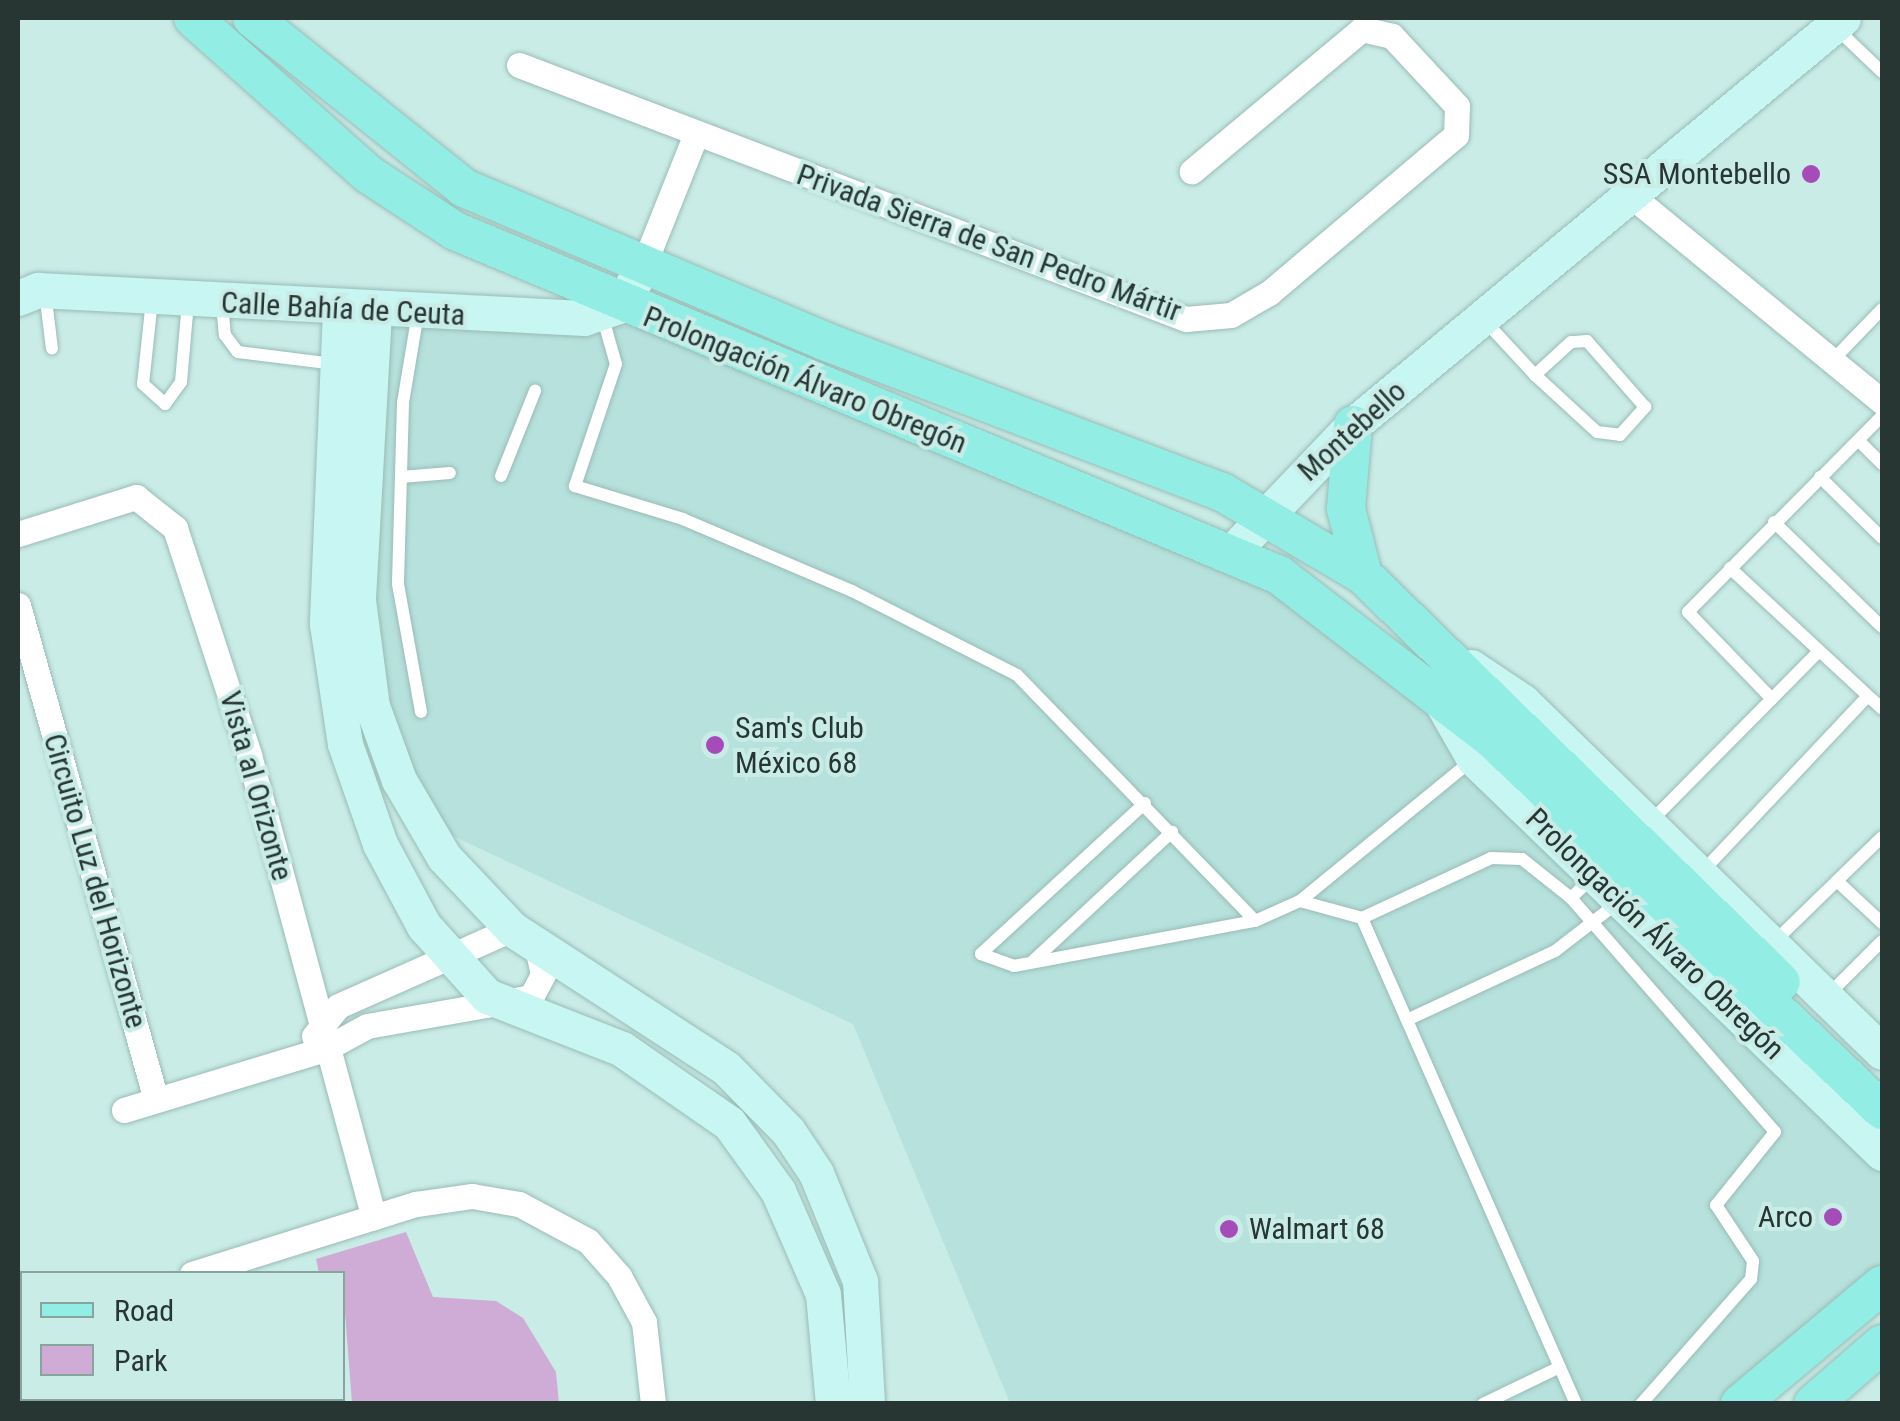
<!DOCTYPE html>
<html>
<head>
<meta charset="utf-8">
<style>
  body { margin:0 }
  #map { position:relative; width:1900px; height:1421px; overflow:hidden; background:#caece7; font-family:"Roboto Condensed",sans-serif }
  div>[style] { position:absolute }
  .built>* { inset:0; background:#b6e1dc }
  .green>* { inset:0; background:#ceacd5 }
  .roads { filter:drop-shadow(0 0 2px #9abbb6) drop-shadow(0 0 2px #9abbb6) }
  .lane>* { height:12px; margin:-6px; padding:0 6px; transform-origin:6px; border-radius:6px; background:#fff }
  .street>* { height:25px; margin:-12.5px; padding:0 12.5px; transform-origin:12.5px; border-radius:12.5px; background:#fff }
  .secondary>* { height:35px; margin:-17.5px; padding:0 17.5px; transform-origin:17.5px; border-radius:17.5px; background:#c8f6f2 }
  .primary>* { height:38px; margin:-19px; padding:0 19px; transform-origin:19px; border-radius:19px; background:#92eee5 }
  .dots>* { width:28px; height:28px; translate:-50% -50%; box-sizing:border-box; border:5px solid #caece7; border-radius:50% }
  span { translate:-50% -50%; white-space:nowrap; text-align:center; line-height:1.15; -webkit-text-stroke:8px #caece7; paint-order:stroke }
  .poi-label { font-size:30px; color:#273533 }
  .right { translate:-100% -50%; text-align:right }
  .left { translate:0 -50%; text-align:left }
  .street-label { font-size:30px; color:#273533 }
  .frame { position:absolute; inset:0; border:20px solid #273533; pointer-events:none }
  .legend { position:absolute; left:20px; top:1271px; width:325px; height:130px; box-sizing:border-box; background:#caece7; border:2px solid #89a39f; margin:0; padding:12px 18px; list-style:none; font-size:30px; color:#273533 }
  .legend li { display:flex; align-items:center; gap:20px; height:50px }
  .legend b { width:50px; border:2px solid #89a39f }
</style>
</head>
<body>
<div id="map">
  <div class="built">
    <div style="clip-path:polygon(640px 311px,1348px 624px,1882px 1109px,1882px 1286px,1743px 1403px,1010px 1403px,853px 1024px,419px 820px,372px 706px,374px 312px)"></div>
  </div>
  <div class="green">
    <div style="clip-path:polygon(406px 1232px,433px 1297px,496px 1301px,523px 1318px,556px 1372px,559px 1403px,352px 1403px,342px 1274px,319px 1273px,316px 1259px)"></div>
  </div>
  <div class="roads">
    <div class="lane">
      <div style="left:1837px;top:29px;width:62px;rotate:43.7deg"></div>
      <div style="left:45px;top:292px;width:57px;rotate:83deg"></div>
      <div style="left:152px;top:300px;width:84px;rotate:96.1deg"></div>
      <div style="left:143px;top:384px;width:30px;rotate:42deg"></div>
      <div style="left:165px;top:404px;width:27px;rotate:-54deg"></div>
      <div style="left:181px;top:382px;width:80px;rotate:-85deg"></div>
      <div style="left:222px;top:303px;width:32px;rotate:85deg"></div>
      <div style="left:225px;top:335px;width:21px;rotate:53deg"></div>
      <div style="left:238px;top:352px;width:98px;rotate:7.1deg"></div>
      <div style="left:418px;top:313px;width:91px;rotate:99.5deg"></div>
      <div style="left:403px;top:403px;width:181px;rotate:91.6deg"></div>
      <div style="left:398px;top:584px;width:130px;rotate:79.8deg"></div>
      <div style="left:602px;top:315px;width:51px;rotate:74.1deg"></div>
      <div style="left:616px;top:364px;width:129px;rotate:108.6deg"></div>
      <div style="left:575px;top:486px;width:113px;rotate:17deg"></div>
      <div style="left:683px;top:519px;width:184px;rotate:23.1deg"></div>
      <div style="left:852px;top:591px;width:185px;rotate:27deg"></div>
      <div style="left:1017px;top:675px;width:342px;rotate:45.9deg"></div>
      <div style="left:1255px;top:921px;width:49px;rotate:-24deg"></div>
      <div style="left:1300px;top:901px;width:222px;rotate:-39.3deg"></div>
      <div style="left:1484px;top:320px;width:75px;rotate:47.2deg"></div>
      <div style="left:1535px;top:375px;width:84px;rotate:42.6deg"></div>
      <div style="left:1597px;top:432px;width:23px;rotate:7deg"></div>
      <div style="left:1620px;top:435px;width:38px;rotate:-48deg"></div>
      <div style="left:1645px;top:407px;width:88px;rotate:-131.3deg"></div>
      <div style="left:1587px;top:341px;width:16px;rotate:176deg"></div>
      <div style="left:1571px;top:342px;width:49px;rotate:137.5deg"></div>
      <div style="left:1832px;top:361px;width:72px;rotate:-46.1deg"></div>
      <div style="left:1859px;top:441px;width:33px;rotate:45deg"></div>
      <div style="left:501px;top:476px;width:92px;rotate:-68.2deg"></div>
      <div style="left:401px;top:477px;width:49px;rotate:-4.7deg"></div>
      <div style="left:1820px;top:477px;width:87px;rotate:44.5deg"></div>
      <div style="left:1774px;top:522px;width:151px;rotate:44.2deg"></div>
      <div style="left:1730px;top:568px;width:207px;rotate:42.8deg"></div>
      <div style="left:1772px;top:699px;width:121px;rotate:-134deg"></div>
      <div style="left:1688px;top:612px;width:276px;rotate:-45.3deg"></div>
      <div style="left:1145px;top:803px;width:223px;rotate:137.4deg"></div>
      <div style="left:981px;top:954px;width:35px;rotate:20deg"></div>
      <div style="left:1014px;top:966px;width:245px;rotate:-10.6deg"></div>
      <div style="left:1650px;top:822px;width:238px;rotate:-45.3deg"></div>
      <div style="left:1702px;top:872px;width:241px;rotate:-46.7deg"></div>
      <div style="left:1837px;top:881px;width:62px;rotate:43deg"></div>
      <div style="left:1571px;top:898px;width:310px;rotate:48.9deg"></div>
      <div style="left:1775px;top:1132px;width:94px;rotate:128.9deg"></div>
      <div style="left:1716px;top:1205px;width:67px;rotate:56.5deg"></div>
      <div style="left:1753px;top:1261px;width:18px;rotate:96deg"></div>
      <div style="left:1751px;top:1279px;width:167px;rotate:131.3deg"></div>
      <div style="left:1300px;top:901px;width:64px;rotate:15.3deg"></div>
      <div style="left:1773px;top:943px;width:152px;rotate:-44.2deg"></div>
      <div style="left:1033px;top:961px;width:190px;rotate:-42.9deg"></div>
      <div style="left:1828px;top:995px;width:76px;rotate:-45deg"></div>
      <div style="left:1407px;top:1020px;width:163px;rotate:-25deg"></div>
      <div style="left:1555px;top:951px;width:78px;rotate:-37.7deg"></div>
      <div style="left:1483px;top:1404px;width:85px;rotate:-25.7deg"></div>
      <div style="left:1576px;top:1404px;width:531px;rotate:-113.77deg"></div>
      <div style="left:1362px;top:918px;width:142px;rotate:-24.9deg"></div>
      <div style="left:1491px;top:858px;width:31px;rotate:2deg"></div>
      <div style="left:1522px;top:859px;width:63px;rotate:38.5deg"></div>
      <div style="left:1571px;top:898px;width:30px;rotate:-44deg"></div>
    </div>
    <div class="street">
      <div style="left:519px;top:65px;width:714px;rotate:20.85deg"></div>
      <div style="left:1186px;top:319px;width:45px;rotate:-5.1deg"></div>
      <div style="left:1231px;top:315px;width:44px;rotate:-30.1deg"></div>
      <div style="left:1269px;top:293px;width:245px;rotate:-40.2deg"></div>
      <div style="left:1456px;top:135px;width:29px;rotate:-88deg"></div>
      <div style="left:1457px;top:106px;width:96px;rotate:-132.9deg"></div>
      <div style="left:1392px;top:36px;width:31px;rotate:-167deg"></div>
      <div style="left:1362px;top:29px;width:222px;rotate:140.1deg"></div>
      <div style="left:1634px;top:198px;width:321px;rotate:39.4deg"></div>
      <div style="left:644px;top:264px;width:140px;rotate:-68.2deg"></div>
      <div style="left:18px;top:534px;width:124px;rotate:-17.4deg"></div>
      <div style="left:136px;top:497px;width:50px;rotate:38.5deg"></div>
      <div style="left:175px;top:528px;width:239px;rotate:71.9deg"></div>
      <div style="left:249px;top:755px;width:479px;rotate:74.9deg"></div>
      <div style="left:18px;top:605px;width:514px;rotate:74.42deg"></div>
      <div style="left:314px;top:1036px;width:38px;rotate:-51deg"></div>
      <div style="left:338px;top:1006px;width:190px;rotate:-23.9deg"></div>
      <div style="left:124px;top:1110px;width:210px;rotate:-16.9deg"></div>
      <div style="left:325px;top:1049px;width:48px;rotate:-28.7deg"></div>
      <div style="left:367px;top:1026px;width:167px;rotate:-10deg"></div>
      <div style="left:531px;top:997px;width:26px;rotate:-62deg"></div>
      <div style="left:543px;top:974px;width:27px;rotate:-103deg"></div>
      <div style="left:192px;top:1274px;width:235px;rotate:-17.4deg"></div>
      <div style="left:416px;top:1204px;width:57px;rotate:-8.1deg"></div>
      <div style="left:472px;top:1196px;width:48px;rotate:9.7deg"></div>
      <div style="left:519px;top:1204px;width:78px;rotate:28.2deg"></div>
      <div style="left:588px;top:1241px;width:47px;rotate:48.5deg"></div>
      <div style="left:619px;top:1276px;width:52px;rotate:61.5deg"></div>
      <div style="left:644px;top:1322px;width:82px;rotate:83.7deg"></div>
      <div style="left:18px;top:1317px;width:4px;rotate:-27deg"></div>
      <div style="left:55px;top:1398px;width:6px;rotate:81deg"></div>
      <div style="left:275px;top:1398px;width:6px;rotate:81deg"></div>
    </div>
    <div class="secondary">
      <div style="left:18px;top:298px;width:22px;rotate:-22deg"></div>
      <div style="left:38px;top:290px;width:547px;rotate:2.94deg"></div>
      <div style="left:584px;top:318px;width:39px;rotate:-19deg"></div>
      <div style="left:621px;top:305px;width:47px;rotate:-60.7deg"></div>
      <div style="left:340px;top:309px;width:315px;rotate:92.4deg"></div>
      <div style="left:327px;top:624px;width:121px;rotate:81.5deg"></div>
      <div style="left:345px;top:744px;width:106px;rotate:70.7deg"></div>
      <div style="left:380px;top:844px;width:93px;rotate:61.8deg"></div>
      <div style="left:424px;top:926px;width:94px;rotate:48deg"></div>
      <div style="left:487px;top:996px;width:145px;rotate:21.4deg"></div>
      <div style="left:622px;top:1049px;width:130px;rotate:34.7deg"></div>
      <div style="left:729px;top:1123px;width:84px;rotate:54.2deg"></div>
      <div style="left:778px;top:1191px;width:112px;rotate:66.4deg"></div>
      <div style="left:823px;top:1294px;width:110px;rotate:84.8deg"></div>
      <div style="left:374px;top:312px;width:288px;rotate:93.2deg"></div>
      <div style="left:358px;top:600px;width:107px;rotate:82.5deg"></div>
      <div style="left:372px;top:706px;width:79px;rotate:70deg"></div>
      <div style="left:399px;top:780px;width:89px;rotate:59.7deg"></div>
      <div style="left:444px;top:857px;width:99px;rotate:46.6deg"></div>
      <div style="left:512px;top:929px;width:255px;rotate:33deg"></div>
      <div style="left:726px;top:1068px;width:88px;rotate:45.5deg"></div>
      <div style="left:788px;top:1131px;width:50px;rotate:56.3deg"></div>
      <div style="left:816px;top:1173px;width:117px;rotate:67.8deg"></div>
      <div style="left:860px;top:1281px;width:123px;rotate:86.7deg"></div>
      <div style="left:1231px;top:553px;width:177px;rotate:-46.4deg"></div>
      <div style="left:1353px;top:425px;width:637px;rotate:-39.71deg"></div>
      <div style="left:1471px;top:667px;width:63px;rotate:33.9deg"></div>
      <div style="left:1523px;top:702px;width:501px;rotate:44.27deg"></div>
      <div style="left:1442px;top:703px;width:64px;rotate:60.3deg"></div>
      <div style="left:1474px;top:759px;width:567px;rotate:44deg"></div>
    </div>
    <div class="primary">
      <div style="left:193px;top:18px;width:234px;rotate:41.7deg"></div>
      <div style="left:368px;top:174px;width:104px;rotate:33.2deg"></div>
      <div style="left:455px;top:231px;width:893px;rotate:22.66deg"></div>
      <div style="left:1279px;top:575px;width:270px;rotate:37.6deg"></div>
      <div style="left:1493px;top:740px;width:537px;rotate:43.57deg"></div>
      <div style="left:252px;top:18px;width:272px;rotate:38.7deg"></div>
      <div style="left:464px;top:188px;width:391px;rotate:23deg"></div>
      <div style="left:824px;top:341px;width:426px;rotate:20.8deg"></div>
      <div style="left:1222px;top:492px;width:164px;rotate:30.5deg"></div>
      <div style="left:1363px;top:575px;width:583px;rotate:44.24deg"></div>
      <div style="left:1353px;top:425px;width:84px;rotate:94.8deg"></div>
      <div style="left:1346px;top:509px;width:68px;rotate:75.6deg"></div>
      <div style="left:1740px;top:1404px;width:185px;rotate:-40deg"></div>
      <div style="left:1813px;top:1404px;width:91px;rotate:-41deg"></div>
    </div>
  </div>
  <div class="dots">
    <div style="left:1811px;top:174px;background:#a54cb8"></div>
    <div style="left:715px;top:745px;background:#a54cb8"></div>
    <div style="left:1833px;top:1217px;background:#a54cb8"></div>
    <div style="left:1229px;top:1229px;background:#a54cb8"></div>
  </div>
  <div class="poi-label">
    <span class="right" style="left:1791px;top:174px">SSA Montebello</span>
    <span class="left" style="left:735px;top:745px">Sam's Club<br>México 68</span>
    <span class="right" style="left:1813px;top:1217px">Arco</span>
    <span class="left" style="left:1249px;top:1229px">Walmart 68</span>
  </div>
  <div class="street-label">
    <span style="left:989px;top:243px;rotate:20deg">Privada Sierra de San Pedro Mártir</span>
    <span style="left:343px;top:309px;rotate:3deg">Calle Bahía de Ceuta</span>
    <span style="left:805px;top:380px;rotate:22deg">Prolongación Álvaro Obregón</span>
    <span style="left:1352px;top:431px;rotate:-42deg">Montebello</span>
    <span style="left:256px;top:786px;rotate:74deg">Vista al Orizonte</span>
    <span style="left:95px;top:881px;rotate:74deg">Circuito Luz del Horizonte</span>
    <span style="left:1655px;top:934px;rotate:44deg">Prolongación Álvaro Obregón</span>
  </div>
  <div class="frame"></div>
  <ul class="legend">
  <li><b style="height:12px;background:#92eee5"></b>Road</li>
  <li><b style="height:28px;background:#ceacd5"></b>Park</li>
  </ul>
</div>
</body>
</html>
